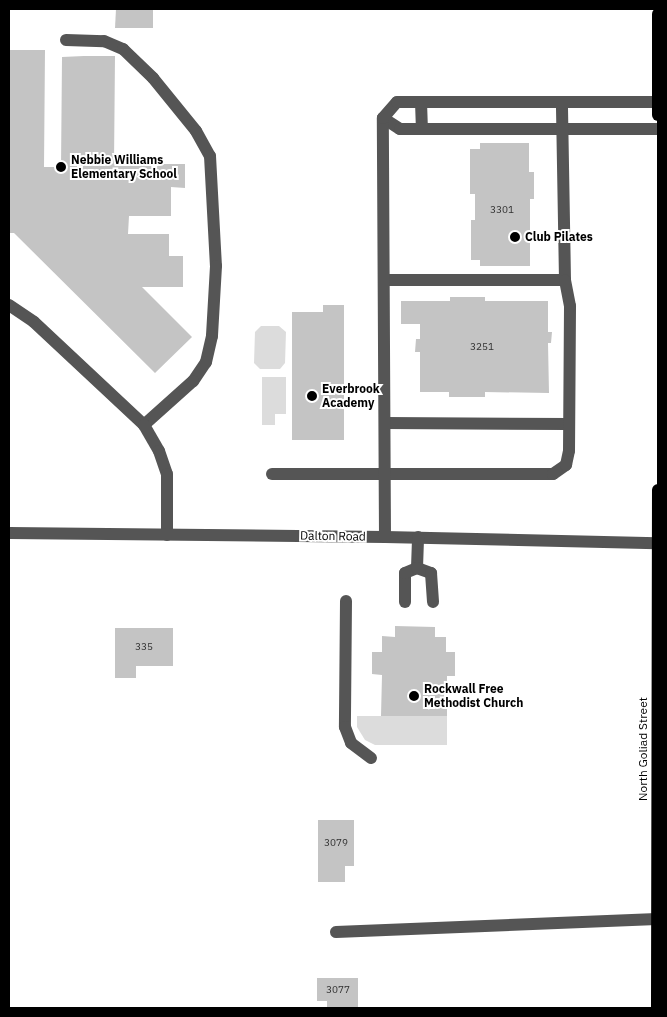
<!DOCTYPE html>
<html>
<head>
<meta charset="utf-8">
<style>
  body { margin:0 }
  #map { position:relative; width:667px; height:1017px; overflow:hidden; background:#fff; font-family:"IBM Plex Sans",sans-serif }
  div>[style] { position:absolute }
  .green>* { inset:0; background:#dcdcdc }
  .building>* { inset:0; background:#c4c4c4 }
  .minor>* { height:12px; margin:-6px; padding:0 6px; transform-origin:6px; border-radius:6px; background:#555 }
  .major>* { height:12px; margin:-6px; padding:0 6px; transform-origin:6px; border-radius:6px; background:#000 }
  .dots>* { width:14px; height:14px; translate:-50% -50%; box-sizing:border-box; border:2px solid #fff; border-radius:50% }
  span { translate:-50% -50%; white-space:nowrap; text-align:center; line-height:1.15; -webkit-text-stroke:4px #fff; paint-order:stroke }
  .number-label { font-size:10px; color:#313131 }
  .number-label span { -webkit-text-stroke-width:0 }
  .poi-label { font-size:12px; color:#000; font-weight:700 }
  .left { translate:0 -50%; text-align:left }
  .street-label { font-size:12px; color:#000 }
  .frame { position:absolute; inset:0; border:10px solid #000; pointer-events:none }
</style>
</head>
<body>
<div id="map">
  <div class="green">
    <div style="clip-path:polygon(261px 326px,279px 326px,286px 332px,285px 363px,280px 369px,260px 369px,254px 363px,255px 332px)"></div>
    <div style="clip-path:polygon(262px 377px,286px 377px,286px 414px,275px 414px,275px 425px,262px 425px)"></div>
    <div style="clip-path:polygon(357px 716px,447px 716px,447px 745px,375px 745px,365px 740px,357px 727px)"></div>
  </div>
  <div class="building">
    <div style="clip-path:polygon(116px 9px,153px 9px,153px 28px,115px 28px)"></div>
    <div style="clip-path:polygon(9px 50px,45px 50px,44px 167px,61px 167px,62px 57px,84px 56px,115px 56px,114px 164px,185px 164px,185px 188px,171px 187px,171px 216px,129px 216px,128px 234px,169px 234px,169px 256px,183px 256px,183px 287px,142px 287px,192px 337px,155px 373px,14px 233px,9px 233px)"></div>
    <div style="clip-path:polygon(480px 143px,529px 143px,529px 172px,534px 172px,534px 199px,530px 199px,530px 266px,480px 266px,480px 260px,471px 260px,471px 220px,475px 220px,475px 194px,470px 194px,470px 149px,480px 149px)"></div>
    <div style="clip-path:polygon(450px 297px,485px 297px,485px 301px,548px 301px,548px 332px,552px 332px,551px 343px,548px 343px,549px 393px,485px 392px,485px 397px,449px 397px,449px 392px,420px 392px,420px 352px,415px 352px,416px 339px,420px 339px,420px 324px,401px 324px,401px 301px,450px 301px)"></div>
    <div style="clip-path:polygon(323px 305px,344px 305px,344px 440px,292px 440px,292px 312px,323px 312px)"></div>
    <div style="clip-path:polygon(395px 626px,435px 627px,435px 637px,446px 637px,446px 652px,455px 652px,455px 676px,447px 676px,447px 716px,381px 716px,382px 675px,372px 674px,372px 652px,382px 652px,382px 636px,395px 637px)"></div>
    <div style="clip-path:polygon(115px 628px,173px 628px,173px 666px,136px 666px,136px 678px,115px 678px)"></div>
    <div style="clip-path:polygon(318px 820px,354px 820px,354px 866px,345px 866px,345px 882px,318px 882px)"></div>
    <div style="clip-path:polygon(317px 978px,358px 978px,358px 1008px,327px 1008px,327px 1001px,317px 1001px)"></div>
  </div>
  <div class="minor">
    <div style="left:66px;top:40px;width:38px;rotate:2deg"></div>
    <div style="left:104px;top:41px;width:21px;rotate:23deg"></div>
    <div style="left:123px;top:49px;width:42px;rotate:44deg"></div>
    <div style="left:153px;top:78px;width:68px;rotate:50.9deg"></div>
    <div style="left:196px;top:131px;width:29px;rotate:61deg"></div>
    <div style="left:210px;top:156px;width:110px;rotate:86.9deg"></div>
    <div style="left:216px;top:266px;width:70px;rotate:93.3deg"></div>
    <div style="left:212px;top:336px;width:27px;rotate:103deg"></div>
    <div style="left:206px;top:362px;width:23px;rotate:124deg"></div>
    <div style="left:193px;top:381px;width:66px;rotate:138.1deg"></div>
    <div style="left:421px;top:102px;width:27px;rotate:88deg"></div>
    <div style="left:383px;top:118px;width:20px;rotate:33deg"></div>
    <div style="left:400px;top:129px;width:258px"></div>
    <div style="left:385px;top:280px;width:180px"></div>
    <div style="left:565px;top:280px;width:178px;rotate:-91deg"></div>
    <div style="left:9px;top:305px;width:30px;rotate:34deg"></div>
    <div style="left:34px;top:322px;width:151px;rotate:43.1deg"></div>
    <div style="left:144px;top:425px;width:30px;rotate:60deg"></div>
    <div style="left:159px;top:451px;width:24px;rotate:71deg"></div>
    <div style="left:167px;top:474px;width:61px;rotate:90deg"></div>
    <div style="left:385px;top:423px;width:184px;rotate:0.3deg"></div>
    <div style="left:272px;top:474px;width:281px"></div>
    <div style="left:553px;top:474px;width:16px;rotate:-35deg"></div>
    <div style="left:566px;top:465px;width:14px;rotate:-78deg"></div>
    <div style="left:569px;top:451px;width:145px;rotate:-89.6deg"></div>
    <div style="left:570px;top:306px;width:26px;rotate:-101deg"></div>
    <div style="left:9px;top:533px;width:376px;rotate:0.6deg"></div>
    <div style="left:385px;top:537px;width:272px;rotate:1.3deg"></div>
    <div style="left:385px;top:537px;width:419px;rotate:-90.3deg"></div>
    <div style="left:383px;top:118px;width:21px;rotate:-49deg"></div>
    <div style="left:397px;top:102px;width:261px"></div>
    <div style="left:417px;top:568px;width:31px;rotate:-88deg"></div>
    <div style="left:346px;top:601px;width:126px;rotate:90.5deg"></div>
    <div style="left:345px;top:727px;width:17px;rotate:69deg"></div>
    <div style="left:351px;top:743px;width:25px;rotate:37deg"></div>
    <div style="left:405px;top:602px;width:29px;rotate:-90deg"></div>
    <div style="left:405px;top:573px;width:13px;rotate:-23deg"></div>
    <div style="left:417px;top:568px;width:15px;rotate:20deg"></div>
    <div style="left:431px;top:573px;width:29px;rotate:86deg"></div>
    <div style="left:336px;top:932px;width:321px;rotate:-2.3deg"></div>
  </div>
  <div class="major">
    <div style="left:658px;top:14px;width:101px;rotate:90deg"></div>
    <div style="left:657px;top:1008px;width:518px;rotate:-89.89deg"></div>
  </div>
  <div class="dots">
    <div style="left:61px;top:167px;background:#000"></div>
    <div style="left:515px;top:237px;background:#000"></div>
    <div style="left:312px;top:396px;background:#000"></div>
    <div style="left:414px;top:696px;background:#000"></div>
  </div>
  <div class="number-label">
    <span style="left:502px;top:210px">3301</span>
    <span style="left:482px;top:347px">3251</span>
    <span style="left:144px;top:647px">335</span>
    <span style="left:336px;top:843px">3079</span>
    <span style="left:338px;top:990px">3077</span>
  </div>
  <div class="poi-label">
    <span class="left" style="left:71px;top:167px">Nebbie Williams<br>Elementary School</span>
    <span class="left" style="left:525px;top:237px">Club Pilates</span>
    <span class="left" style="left:322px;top:396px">Everbrook<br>Academy</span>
    <span class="left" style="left:424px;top:696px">Rockwall Free<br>Methodist Church</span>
  </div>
  <div class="street-label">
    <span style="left:333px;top:536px;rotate:1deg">Dalton Road</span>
    <span style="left:643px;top:749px;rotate:-90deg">North Goliad Street</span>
  </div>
  <div class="frame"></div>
</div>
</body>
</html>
